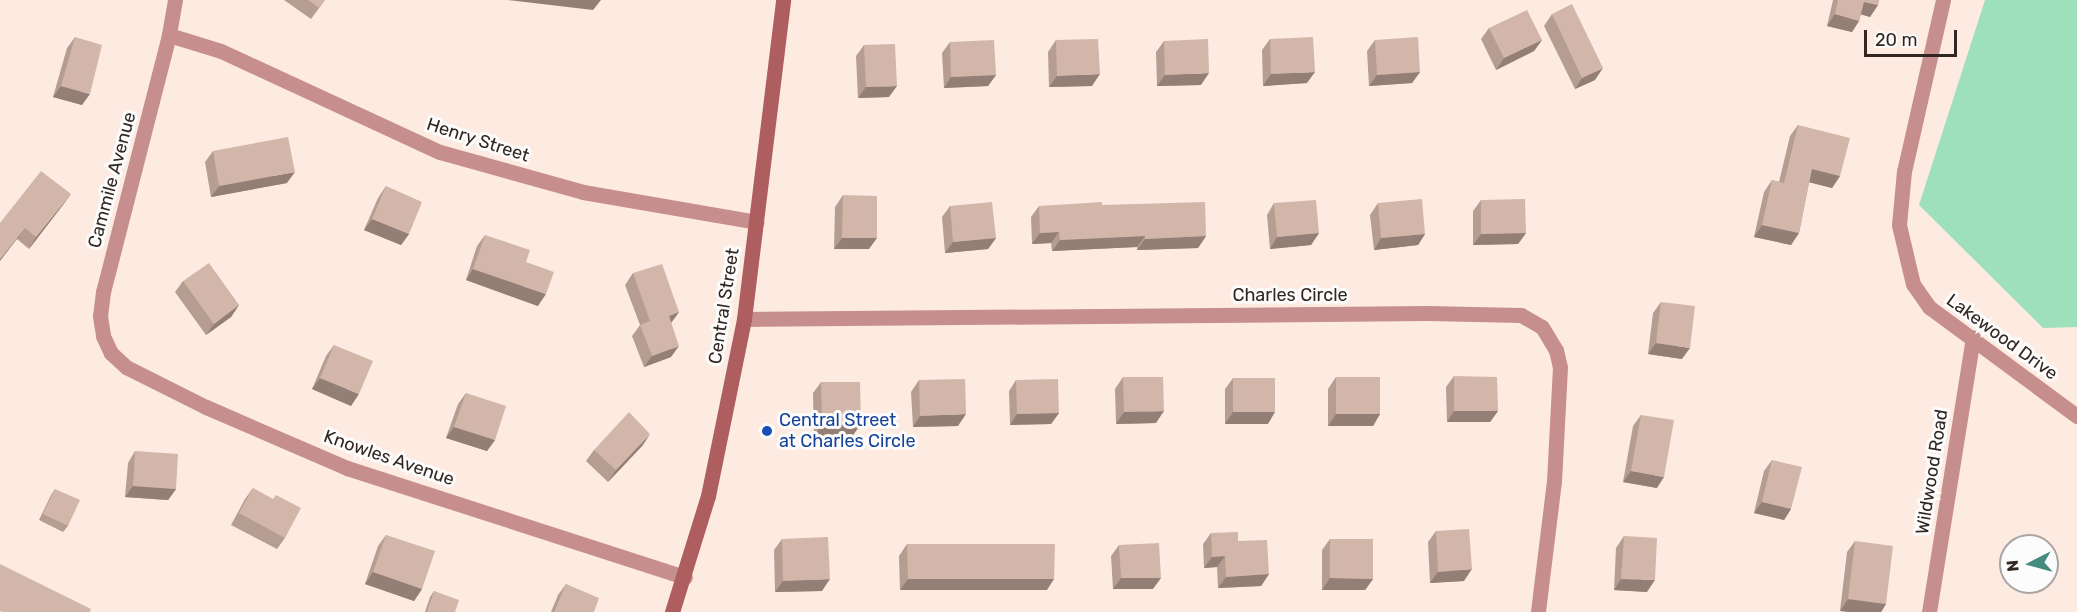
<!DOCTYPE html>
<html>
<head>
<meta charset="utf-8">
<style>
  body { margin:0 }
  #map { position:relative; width:2077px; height:612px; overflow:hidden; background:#fdebe2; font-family:Rubik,sans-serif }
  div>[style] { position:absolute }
  .green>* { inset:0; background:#9ee0bb }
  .street>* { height:15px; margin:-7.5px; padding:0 7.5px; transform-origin:7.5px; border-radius:7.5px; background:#c78e8e }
  .secondary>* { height:15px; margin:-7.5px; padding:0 7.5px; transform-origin:7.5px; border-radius:7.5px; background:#ae5e5f }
  .wall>* { inset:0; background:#b59d91 }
  .shaded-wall>* { inset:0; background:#937f76 }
  .building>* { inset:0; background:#d2b6a9 }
  .dots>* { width:16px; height:16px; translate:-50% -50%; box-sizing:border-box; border:3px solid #fcfcfc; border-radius:50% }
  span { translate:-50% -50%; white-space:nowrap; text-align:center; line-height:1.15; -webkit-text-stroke:6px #fcfcfc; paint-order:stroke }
  .street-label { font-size:18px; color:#312621 }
  .transit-label { font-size:18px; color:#164399 }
  .left { translate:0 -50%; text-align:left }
  .north { position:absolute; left:1999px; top:534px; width:60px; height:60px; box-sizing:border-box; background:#fcfcfc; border:2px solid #aba6a4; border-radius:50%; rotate:264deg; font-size:16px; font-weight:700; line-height:24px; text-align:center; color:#312621 }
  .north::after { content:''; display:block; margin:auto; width:21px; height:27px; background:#468b81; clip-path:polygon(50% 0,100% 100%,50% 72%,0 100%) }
  .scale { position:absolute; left:1864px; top:30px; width:93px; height:27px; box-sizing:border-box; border:3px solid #312621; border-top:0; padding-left:8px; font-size:18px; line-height:21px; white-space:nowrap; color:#312621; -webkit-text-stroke:4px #fcfcfc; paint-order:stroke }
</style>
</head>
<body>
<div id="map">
  <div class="green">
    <div style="clip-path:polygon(1985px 0,2077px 0,2077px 327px,2043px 328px,1919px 205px)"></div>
  </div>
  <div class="street">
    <div style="left:175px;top:0;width:36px;rotate:100deg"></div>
    <div style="left:169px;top:35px;width:265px;rotate:104.4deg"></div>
    <div style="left:103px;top:292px;width:24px;rotate:97deg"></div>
    <div style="left:100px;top:316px;width:20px;rotate:81deg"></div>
    <div style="left:103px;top:336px;width:19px;rotate:65deg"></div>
    <div style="left:111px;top:353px;width:21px;rotate:43deg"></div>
    <div style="left:126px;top:367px;width:89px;rotate:26.6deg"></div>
    <div style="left:206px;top:407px;width:154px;rotate:23.4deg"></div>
    <div style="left:347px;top:468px;width:355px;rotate:17.9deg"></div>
    <div style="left:1943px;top:0;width:175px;rotate:102.8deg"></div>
    <div style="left:1904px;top:171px;width:54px;rotate:95.3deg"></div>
    <div style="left:1899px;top:225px;width:61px;rotate:76.7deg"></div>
    <div style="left:1913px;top:284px;width:28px;rotate:55deg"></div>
    <div style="left:1929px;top:307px;width:184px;rotate:36.4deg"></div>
    <div style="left:169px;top:35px;width:54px;rotate:17.1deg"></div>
    <div style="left:221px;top:51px;width:241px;rotate:24.8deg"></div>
    <div style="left:440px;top:152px;width:148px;rotate:15.6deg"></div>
    <div style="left:583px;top:192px;width:176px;rotate:9.8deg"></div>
    <div style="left:744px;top:319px;width:684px;rotate:-0.5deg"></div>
    <div style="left:1428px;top:313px;width:93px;rotate:1.2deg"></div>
    <div style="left:1521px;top:315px;width:24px;rotate:30deg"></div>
    <div style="left:1542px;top:327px;width:27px;rotate:59deg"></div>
    <div style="left:1556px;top:350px;width:17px;rotate:77deg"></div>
    <div style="left:1560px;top:367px;width:114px;rotate:93deg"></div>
    <div style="left:1554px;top:481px;width:132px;rotate:97deg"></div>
    <div style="left:1929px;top:612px;width:278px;rotate:-80.9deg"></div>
  </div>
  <div class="secondary">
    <div style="left:672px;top:612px;width:121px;rotate:-72.8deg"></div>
    <div style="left:708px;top:496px;width:181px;rotate:-78.5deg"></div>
    <div style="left:744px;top:319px;width:321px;rotate:-83deg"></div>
  </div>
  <div class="wall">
    <div style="clip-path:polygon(284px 0,325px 0,311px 19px)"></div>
    <div style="clip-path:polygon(1833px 0,1879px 0,1878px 5px,1870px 17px,1861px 14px,1859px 21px,1852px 32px,1827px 26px)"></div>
    <div style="clip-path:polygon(1552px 14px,1595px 80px,1575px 89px,1544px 26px)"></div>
    <div style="clip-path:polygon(1489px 28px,1542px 40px,1534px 51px,1496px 70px,1481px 39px)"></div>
    <div style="clip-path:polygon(75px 37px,82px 105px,53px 97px,67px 48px)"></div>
    <div style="clip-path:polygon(1270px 39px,1307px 83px,1263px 86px,1262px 50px)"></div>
    <div style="clip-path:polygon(1056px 40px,1092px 86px,1049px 87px,1048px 52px)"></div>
    <div style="clip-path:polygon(1375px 40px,1420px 72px,1412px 83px,1369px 86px,1367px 51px)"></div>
    <div style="clip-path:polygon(1164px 41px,1201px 85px,1157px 86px,1156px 52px)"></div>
    <div style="clip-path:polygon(950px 42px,996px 75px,988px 86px,944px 88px,942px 53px)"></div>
    <div style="clip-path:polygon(864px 45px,889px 97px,858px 98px,856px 56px)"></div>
    <div style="clip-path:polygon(1798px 125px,1840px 176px,1832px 188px,1809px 182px,1799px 233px,1791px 245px,1754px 237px,1764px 192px,1772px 180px,1779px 182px,1790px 136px)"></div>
    <div style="clip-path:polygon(213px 151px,287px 183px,211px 197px,205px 162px)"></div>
    <div style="clip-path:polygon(386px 186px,409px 234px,401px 245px,364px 230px,378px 198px)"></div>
    <div style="clip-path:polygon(71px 194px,29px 249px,17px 239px,0 223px)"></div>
    <div style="clip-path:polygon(843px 195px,869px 249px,834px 249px,835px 207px)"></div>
    <div style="clip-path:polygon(1481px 200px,1526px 233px,1518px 244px,1473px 245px,1473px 211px)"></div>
    <div style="clip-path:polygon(1274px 203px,1319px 233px,1311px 245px,1270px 249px,1267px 215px)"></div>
    <div style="clip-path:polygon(1378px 203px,1425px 234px,1418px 245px,1374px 250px,1370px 215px)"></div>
    <div style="clip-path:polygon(1102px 205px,1206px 236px,1198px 248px,1137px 250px,1137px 247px,1052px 251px,1051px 243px,1032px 244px,1031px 217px,1039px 206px)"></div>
    <div style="clip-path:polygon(950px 206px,996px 238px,988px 249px,945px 253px,942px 217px)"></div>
    <div style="clip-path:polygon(485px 235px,538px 306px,466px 280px,477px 246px)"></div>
    <div style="clip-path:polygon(633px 273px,679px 312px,671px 323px,671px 357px,644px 367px,632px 336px,640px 325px,625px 285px)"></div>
    <div style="clip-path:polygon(183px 281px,239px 305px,231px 317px,206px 335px,175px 292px)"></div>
    <div style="clip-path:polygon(1661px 302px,1682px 359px,1648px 354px,1653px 313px)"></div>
    <div style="clip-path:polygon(334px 345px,351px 406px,312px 389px,326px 356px)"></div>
    <div style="clip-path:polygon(1454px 376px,1498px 411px,1490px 422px,1447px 422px,1446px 387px)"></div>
    <div style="clip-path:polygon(1123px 377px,1156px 423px,1116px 424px,1115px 389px)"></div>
    <div style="clip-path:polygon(1336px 377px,1380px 414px,1373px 426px,1328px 426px,1328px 389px)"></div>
    <div style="clip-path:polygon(1233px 378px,1268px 424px,1225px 424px,1225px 389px)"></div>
    <div style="clip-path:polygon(919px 380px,958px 426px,913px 427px,911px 392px)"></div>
    <div style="clip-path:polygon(1016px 380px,1059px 413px,1051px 424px,1010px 425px,1009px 391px)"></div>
    <div style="clip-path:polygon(821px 382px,861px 424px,853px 435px,814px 436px,813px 393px)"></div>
    <div style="clip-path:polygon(466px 393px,495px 440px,487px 451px,446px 438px,458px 404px)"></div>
    <div style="clip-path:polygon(1641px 415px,1657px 488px,1623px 482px,1633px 426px)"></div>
    <div style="clip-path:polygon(643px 445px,608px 482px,586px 461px,594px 450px)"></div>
    <div style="clip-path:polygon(135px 451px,176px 489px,168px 500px,125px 497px,128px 463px)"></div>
    <div style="clip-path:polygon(1772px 460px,1791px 509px,1784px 520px,1754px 513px,1764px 471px)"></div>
    <div style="clip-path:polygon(253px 488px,285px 538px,277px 549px,231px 525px,245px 499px)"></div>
    <div style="clip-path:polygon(55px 489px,68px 526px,63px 532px,39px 520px,51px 495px)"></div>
    <div style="clip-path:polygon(1436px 531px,1464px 581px,1430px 583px,1428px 542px)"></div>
    <div style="clip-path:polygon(1211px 533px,1238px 541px,1269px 574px,1261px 586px,1218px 588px,1217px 567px,1204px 568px,1203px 544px)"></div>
    <div style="clip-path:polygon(386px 535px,422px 589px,414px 601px,365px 584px,378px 546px)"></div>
    <div style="clip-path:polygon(1624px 536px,1647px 592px,1614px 590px,1616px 548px)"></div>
    <div style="clip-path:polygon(782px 539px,822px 591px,775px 592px,774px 550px)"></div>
    <div style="clip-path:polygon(1330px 539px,1373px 579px,1365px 590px,1322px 590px,1322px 550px)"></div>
    <div style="clip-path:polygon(1855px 541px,1886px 604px,1881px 612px,1850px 612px,1840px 611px,1847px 552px)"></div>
    <div style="clip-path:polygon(907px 544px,1047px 590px,900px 590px,899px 556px)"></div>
    <div style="clip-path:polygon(1119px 545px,1153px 589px,1113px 589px,1111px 556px)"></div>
    <div style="clip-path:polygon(566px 584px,594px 612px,551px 612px,558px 595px)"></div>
    <div style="clip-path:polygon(434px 591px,455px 612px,425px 612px,430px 597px)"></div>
  </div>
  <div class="shaded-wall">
    <div style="clip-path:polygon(507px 0,601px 0,593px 10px)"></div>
    <div style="clip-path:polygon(1864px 2px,1878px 5px,1870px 17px,1856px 13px)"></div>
    <div style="clip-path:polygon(1835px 14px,1859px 21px,1852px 32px,1827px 26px)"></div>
    <div style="clip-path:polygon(1542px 40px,1534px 51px,1496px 70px,1504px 58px)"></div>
    <div style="clip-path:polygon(1603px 68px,1595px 80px,1575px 89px,1582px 78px)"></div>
    <div style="clip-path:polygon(1315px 72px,1307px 83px,1263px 86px,1271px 74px)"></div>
    <div style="clip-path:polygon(1420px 72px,1412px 83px,1369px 86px,1377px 75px)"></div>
    <div style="clip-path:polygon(1209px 73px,1201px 85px,1157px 86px,1165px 75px)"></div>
    <div style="clip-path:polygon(1100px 74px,1092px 86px,1049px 87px,1057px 76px)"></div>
    <div style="clip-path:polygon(996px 75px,988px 86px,944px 88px,951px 77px)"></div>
    <div style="clip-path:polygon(61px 86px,90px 94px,82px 105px,53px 97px)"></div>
    <div style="clip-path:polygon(897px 86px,889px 97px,858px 98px,866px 87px)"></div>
    <div style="clip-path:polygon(1812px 169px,1840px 176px,1832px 188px,1804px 181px)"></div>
    <div style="clip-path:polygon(295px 172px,287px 183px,211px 197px,219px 186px)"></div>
    <div style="clip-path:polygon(71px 194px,63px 205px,29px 249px,36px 237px)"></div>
    <div style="clip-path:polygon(372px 219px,409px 234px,401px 245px,364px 230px)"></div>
    <div style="clip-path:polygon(1762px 225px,1799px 233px,1791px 245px,1754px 237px)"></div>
    <div style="clip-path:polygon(25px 228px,17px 239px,0 261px,0 259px)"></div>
    <div style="clip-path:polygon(1059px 232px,1051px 243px,1032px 244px,1040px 233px)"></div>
    <div style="clip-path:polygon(1319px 233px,1311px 245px,1270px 249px,1277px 237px)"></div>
    <div style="clip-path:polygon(1526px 233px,1518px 244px,1473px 245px,1481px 234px)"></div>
    <div style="clip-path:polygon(1425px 234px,1418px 245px,1374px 250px,1381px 238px)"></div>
    <div style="clip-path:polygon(1145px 236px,1137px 247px,1052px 251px,1060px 240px)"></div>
    <div style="clip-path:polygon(1206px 236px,1198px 248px,1137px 250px,1145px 239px)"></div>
    <div style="clip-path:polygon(842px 238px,877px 238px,869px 249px,834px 249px)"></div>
    <div style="clip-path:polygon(996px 238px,988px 249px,945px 253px,953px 242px)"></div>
    <div style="clip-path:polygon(473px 269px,546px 294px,538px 306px,466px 280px)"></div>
    <div style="clip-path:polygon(239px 305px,231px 317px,206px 335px,214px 324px)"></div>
    <div style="clip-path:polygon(679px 312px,671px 323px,669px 316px)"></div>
    <div style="clip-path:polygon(1656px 343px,1690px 348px,1682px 359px,1648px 354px)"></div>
    <div style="clip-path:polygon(679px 346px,671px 357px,644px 367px,652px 356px)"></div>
    <div style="clip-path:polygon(320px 378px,359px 394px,351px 406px,312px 389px)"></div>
    <div style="clip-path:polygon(1164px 411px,1156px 423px,1116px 424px,1124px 412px)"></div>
    <div style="clip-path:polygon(1454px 411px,1498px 411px,1490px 422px,1447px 422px)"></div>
    <div style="clip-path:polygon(1233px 412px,1275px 412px,1268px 424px,1225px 424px)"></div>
    <div style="clip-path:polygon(1059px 413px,1051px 424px,1010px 425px,1017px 414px)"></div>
    <div style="clip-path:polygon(966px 414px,958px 426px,913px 427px,920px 416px)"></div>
    <div style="clip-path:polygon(1336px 414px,1380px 414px,1373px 426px,1328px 426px)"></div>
    <div style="clip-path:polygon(861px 424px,853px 435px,814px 436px,822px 425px)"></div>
    <div style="clip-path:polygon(454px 427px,495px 440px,487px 451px,446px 438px)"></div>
    <div style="clip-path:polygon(650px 434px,643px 445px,608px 482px,616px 470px)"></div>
    <div style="clip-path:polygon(1631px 471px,1664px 477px,1657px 488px,1623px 482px)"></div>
    <div style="clip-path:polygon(133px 486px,176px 489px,168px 500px,125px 497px)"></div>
    <div style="clip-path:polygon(1762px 502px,1791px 509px,1784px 520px,1754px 513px)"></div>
    <div style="clip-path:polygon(1225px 556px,1217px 567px,1204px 568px,1212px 557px)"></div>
    <div style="clip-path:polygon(1472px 569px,1464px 581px,1430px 583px,1438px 572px)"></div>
    <div style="clip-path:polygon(373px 572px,422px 589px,414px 601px,365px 584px)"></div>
    <div style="clip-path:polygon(1269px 574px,1261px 586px,1218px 588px,1226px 577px)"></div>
    <div style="clip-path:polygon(1121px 578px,1161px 578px,1153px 589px,1113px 589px)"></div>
    <div style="clip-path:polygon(1330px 578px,1373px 579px,1365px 590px,1322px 590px)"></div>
    <div style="clip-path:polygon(830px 579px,822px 591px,775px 592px,783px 581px)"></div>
    <div style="clip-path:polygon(908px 579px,1054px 579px,1047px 590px,900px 590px)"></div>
    <div style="clip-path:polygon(1621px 579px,1655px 580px,1647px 592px,1614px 590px)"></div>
    <div style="clip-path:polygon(1848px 599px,1886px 604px,1881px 612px,1850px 612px,1840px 611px)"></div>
  </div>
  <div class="building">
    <div style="clip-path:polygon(308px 0,325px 0,319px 8px)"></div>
    <div style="clip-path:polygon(1838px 0,1879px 0,1878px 5px,1864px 2px,1859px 21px,1835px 14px)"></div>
    <div style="clip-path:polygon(1572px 4px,1603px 68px,1582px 78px,1552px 14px)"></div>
    <div style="clip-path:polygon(1527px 10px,1542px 40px,1504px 58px,1489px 28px)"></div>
    <div style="clip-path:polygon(75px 37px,102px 45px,90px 94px,61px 86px)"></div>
    <div style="clip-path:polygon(1313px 37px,1315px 72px,1271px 74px,1270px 39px)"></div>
    <div style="clip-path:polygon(1418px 37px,1420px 72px,1377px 75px,1375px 40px)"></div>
    <div style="clip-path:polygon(1098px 39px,1100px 74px,1057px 76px,1056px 40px)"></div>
    <div style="clip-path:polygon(1208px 39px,1209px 73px,1165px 75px,1164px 41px)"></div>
    <div style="clip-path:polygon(994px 40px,996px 75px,951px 77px,950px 42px)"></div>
    <div style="clip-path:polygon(895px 44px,897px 86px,866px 87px,864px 45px)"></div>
    <div style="clip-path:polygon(1798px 125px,1850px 138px,1840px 176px,1812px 169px,1799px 233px,1762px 225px,1772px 180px,1784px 183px)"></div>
    <div style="clip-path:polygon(288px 137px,295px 172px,219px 186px,213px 151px)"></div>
    <div style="clip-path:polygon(41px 171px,71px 194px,36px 237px,25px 228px,0 259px,0 223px)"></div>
    <div style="clip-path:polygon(386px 186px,422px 202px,409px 234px,372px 219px)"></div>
    <div style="clip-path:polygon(843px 195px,877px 196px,877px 238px,842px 238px)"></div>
    <div style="clip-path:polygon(1422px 199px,1425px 234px,1381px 238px,1378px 203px)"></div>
    <div style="clip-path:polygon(1525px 199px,1526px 233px,1481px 234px,1481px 200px)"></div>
    <div style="clip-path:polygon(1316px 200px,1319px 233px,1277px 237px,1274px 203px)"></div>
    <div style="clip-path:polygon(992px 202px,996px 238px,953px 242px,950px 206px)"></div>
    <div style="clip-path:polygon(1102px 202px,1102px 205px,1205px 202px,1206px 236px,1145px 239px,1145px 236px,1060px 240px,1059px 232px,1040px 233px,1039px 206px)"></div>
    <div style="clip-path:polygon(485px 235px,530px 250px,526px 262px,554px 272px,546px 294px,473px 269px)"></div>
    <div style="clip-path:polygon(209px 263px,239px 305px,214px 324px,183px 281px)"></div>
    <div style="clip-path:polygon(662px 264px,679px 312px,669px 316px,679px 346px,652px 356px,640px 325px,650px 321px,633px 273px)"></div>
    <div style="clip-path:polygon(1661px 302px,1695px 306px,1690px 348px,1656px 343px)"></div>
    <div style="clip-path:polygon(334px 345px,373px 361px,359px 394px,320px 378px)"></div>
    <div style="clip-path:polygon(1454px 376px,1497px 377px,1498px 411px,1454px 411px)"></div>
    <div style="clip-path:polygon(1123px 377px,1163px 377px,1164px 411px,1124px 412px)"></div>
    <div style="clip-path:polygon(1336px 377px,1380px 377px,1380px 414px,1336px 414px)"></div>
    <div style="clip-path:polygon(1233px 378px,1275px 378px,1275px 412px,1233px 412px)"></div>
    <div style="clip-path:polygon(965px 379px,966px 414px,920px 416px,919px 380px)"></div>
    <div style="clip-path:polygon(1058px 379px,1059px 413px,1017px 414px,1016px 380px)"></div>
    <div style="clip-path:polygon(821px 382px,860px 382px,861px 424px,822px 425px)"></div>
    <div style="clip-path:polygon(466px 393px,506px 406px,495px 440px,454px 427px)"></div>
    <div style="clip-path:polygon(629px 412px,650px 434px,616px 470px,594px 450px)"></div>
    <div style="clip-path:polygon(1641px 415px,1674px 420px,1664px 477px,1631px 471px)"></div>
    <div style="clip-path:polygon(135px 451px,178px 454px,176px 489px,133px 486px)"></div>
    <div style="clip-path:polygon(1772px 460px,1802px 467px,1791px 509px,1762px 502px)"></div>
    <div style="clip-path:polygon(253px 488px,273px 499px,276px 495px,301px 508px,285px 538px,239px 513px)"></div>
    <div style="clip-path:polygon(55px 489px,80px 500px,68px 526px,43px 514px)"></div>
    <div style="clip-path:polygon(1469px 529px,1472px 569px,1438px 572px,1436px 531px)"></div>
    <div style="clip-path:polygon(1238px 532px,1238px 541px,1267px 540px,1269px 574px,1226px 577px,1225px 556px,1212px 557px,1211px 533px)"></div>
    <div style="clip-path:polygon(386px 535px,435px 551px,422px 589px,373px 572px)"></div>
    <div style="clip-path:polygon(1624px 536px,1657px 538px,1655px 580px,1621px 579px)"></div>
    <div style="clip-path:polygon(828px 537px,830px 579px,783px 581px,782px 539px)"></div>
    <div style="clip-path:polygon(1330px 539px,1373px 539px,1373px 579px,1330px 578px)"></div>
    <div style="clip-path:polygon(1855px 541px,1893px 546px,1886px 604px,1848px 599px)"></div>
    <div style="clip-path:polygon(1159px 543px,1161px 578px,1121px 578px,1119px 545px)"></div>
    <div style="clip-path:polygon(907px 544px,1055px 544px,1054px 579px,908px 579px)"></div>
    <div style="clip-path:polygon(0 564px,91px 609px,90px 612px,3px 612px,0 611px)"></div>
    <div style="clip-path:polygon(566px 584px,599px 598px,594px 612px,554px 612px)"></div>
    <div style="clip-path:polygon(434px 591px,459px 600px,455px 612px,427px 612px)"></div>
  </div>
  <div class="dots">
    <div style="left:767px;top:431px;background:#1a4fb4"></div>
  </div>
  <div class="street-label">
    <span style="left:478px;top:140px;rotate:18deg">Henry Street</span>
    <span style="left:112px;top:180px;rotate:-75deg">Cammile Avenue</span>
    <span style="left:1290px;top:295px">Charles Circle</span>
    <span style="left:724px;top:306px;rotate:-81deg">Central Street</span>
    <span style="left:2002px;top:337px;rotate:36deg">Lakewood Drive</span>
    <span style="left:389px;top:458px;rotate:19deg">Knowles Avenue</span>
    <span style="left:1932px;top:472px;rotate:-81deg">Wildwood Road</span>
  </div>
  <div class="transit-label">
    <span class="left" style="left:779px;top:431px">Central Street<br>at Charles Circle</span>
  </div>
  <div class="north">N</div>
  <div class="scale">20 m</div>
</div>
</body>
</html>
